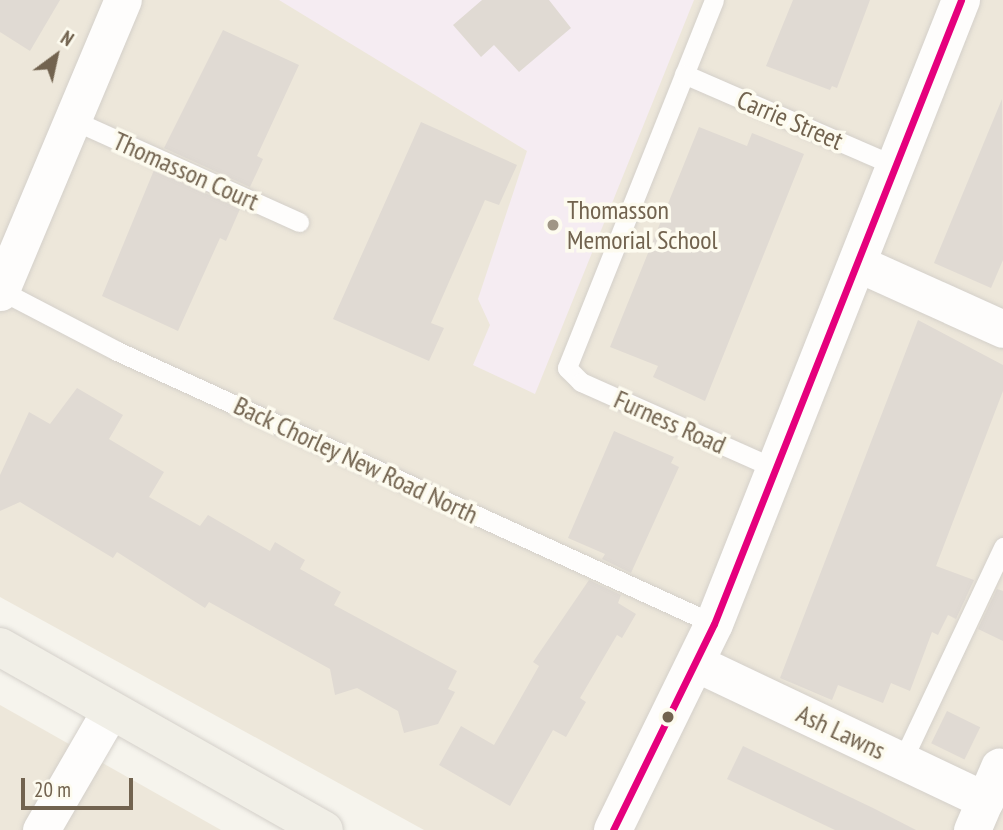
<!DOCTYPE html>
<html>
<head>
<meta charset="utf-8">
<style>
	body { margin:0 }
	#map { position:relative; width:1003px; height:830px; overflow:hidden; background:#f6f4ed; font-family:"PT Sans Narrow",sans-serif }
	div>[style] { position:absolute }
	.residential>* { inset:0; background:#ede7da }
	.education>* { inset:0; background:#f5ecf2 }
	.building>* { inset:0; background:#e0dad3; transform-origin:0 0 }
	.roads { filter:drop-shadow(0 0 2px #d4d0ca) drop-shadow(0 0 2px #d4d0ca) }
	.lane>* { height:19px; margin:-9.5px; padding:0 9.5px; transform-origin:9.5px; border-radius:9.5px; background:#fefdfc }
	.street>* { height:37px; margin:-18.5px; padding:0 18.5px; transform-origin:18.5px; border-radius:18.5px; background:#fefdfc }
	.secondary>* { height:38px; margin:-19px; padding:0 19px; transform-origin:19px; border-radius:19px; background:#fefdfc }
	.primary>* { height:38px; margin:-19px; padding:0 19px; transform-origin:19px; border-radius:19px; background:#f1efe7 }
	.bus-1>* { height:7px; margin:-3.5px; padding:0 3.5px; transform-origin:3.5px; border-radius:3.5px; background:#e5007d }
	.dots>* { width:19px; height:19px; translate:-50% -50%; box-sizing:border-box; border:4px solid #fdfbef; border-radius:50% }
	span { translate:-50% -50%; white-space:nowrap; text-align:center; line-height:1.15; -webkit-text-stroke:7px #fdfbef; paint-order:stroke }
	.street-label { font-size:26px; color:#72634f }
	.poi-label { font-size:26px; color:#72634f }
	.left { translate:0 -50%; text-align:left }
	.north { position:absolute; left:21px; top:21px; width:70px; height:70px; -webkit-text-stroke:5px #fdfbef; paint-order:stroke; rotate:33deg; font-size:19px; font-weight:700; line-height:28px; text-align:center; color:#72634f }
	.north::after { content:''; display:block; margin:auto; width:24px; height:32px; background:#72634f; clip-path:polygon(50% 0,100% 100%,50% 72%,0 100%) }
	.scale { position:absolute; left:21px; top:778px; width:112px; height:32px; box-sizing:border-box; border:4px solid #72634f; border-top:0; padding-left:9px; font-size:21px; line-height:24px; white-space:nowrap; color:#72634f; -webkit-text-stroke:5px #fdfbef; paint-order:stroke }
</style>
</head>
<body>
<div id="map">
	<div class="residential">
		<i style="clip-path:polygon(0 0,1003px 0,1003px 830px,424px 830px,0 597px)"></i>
		<i style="clip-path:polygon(0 705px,221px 830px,0 830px)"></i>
	</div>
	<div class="education">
		<i style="clip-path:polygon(279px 0,694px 0,535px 394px,473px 365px,490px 325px,478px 299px,527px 151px)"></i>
	</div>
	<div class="building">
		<i style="clip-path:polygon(0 0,60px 0,30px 51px,0 32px)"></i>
		<i style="clip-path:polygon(482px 0,549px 0,571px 28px,519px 72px,494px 45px,481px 57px,453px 25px)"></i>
		<i style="clip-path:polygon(793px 0,870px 0,837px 88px,832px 86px,830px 90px,766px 66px)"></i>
		<i style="clip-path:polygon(223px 30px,299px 65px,257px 156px,263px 159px,250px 187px,164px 148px)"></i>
		<i style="clip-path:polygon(1002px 99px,1003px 260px,991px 288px,934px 263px)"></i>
		<i style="clip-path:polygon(421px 122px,517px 165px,499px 205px,485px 200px,431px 323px,444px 328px,429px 361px,333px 319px)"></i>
		<i style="clip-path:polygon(699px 127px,747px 146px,752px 133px,804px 154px,705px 401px,653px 377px,658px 366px,610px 347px)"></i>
		<i style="clip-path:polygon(154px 170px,240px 209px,226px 241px,220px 238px,178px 331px,102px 296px)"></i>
		<i style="clip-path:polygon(918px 320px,1003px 365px,1003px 391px,936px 566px,974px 580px,956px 619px,948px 615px,938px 635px,932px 632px,910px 691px,891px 683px,883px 703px,838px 685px,832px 700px,780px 678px)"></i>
		<i style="clip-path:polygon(77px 388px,123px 415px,109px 439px,164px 472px,149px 497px,200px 526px,208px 515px,270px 551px,275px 542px,305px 560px,300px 569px,341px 592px,334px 605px,457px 671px,448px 689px,455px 692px,438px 724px,404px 733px,398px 711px,357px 688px,335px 695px,330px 669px,209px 602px,205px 608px,117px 552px,113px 558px,20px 502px,0 511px,0 475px,29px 412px,50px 424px)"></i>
		<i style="clip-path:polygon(614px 431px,674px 457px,671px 463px,679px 467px,631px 573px,602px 559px,605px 554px,568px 538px)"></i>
		<i style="clip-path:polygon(589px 580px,621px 595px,618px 603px,636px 614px,622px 638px,617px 635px,580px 698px,586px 702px,566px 737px,553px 730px,510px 806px,439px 765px,461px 726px,494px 745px,539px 666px,533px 662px)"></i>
		<i style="clip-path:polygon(997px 589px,1003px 591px,1003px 641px,978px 629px)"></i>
		<i style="left:947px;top:711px;width:37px;height:36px;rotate:26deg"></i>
		<i style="clip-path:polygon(743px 746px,873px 808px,916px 830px,835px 830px,727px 779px)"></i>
	</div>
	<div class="roads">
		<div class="lane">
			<i style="left:714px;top:0;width:396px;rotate:111.8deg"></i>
			<i style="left:567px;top:368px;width:20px;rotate:45deg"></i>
			<i style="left:581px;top:382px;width:214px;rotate:24deg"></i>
			<i style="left:684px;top:74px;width:231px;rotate:23.5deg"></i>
			<i style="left:73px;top:120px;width:248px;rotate:24.3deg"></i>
			<i style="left:0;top:290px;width:132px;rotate:27.5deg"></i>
			<i style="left:117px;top:351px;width:656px;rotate:24.57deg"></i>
			<i style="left:902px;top:761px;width:237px;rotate:-64.7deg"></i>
		</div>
		<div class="street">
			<i style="left:857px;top:263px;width:160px;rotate:24.3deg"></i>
			<i style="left:0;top:292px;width:317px;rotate:-67.2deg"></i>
			<i style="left:698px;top:664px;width:318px;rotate:25.4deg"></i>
			<i style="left:41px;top:830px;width:138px;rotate:-59.9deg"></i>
			<i style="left:972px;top:830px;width:69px;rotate:-66.8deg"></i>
		</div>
		<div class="secondary">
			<i style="left:613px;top:830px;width:229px;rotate:-63.9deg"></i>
			<i style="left:714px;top:624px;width:671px;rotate:-68.4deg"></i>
		</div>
		<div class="primary">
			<i style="left:0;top:647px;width:372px;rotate:29.5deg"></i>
		</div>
	</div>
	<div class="bus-1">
		<i style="left:613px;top:830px;width:229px;rotate:-63.9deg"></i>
		<i style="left:714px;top:624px;width:671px;rotate:-68.4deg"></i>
	</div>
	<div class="dots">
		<i style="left:553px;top:225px;background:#a09686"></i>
		<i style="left:668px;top:717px;background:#72634f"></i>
	</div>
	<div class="street-label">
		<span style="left:790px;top:120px;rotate:23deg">Carrie Street</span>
		<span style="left:186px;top:171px;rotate:24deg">Thomasson Court</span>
		<span style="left:670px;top:422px;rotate:24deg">Furness Road</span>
		<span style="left:356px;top:460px;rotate:25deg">Back Chorley New Road North</span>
		<span style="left:841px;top:732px;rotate:25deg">Ash Lawns</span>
	</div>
	<div class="poi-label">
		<span class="left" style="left:567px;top:225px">Thomasson<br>Memorial School</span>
	</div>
	<div class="north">N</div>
	<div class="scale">20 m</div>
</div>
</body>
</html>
